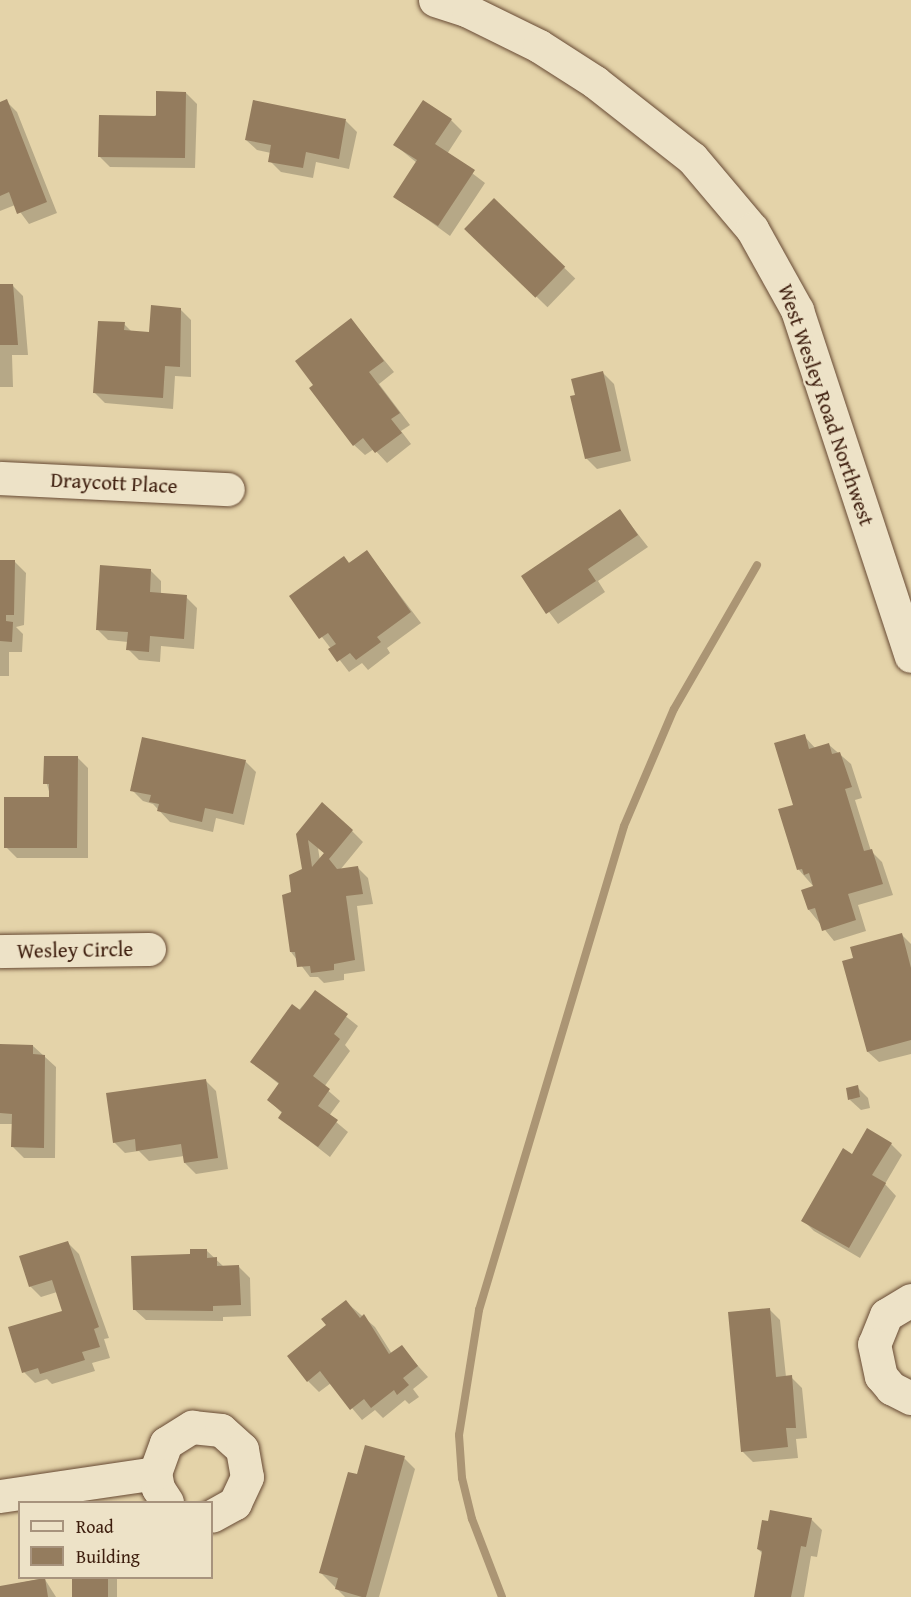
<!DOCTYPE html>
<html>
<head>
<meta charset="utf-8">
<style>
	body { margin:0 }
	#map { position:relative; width:911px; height:1597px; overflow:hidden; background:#e4d3a9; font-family:"Gentium Book Plus",serif }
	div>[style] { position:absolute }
	.shadow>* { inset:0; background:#0003; transform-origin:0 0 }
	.stream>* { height:8px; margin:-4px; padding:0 4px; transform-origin:4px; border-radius:4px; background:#ab9574 }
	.building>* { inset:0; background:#947c5e; transform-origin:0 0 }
	.roads { filter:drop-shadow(0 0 2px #674a34) drop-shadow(0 0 2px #674a34) }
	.minor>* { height:33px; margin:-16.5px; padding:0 16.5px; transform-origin:16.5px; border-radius:16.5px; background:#ede2c7 }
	span { translate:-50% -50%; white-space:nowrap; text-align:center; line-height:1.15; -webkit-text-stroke:4.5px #ede2c7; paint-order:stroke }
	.street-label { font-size:21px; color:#3d1d0d }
	.legend { position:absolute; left:18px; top:1501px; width:195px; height:78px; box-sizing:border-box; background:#ede2c7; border:2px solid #a7937d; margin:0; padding:8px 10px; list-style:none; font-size:18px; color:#3d1d0d }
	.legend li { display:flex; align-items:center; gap:12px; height:30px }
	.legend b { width:30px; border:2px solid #a7937d }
</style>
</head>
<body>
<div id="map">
	<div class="shadow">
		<i style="clip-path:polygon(186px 93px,197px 104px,195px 168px,110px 167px,99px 156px)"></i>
		<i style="clip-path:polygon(6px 101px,17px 112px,57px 213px,29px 224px,15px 205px,0 211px,0 104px)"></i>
		<i style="clip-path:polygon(254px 102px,346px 121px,357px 132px,349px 169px,316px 162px,313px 178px,281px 172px,270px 161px,271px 153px,257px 150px,246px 140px)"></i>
		<i style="clip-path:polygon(451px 120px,462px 131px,447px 154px,485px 183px,450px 236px,395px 196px,417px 163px,395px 145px)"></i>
		<i style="left:494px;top:200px;width:113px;height:40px;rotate:44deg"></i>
		<i style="clip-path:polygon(12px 285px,23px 296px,28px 355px,12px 355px,13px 387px,0 387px,0 286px)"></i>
		<i style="clip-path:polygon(180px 309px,191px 320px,191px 377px,175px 376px,173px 409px,105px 403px,94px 392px,124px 324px,132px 332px,150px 333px)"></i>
		<i style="clip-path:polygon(351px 320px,394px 372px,379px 384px,410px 425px,401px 431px,411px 444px,387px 463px,374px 449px,365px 455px,354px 445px)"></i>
		<i style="clip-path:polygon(603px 373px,614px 384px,631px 461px,597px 469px,586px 458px,577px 396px)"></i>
		<i style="clip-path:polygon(620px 511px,648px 547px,598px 581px,605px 592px,558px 624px,523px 577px)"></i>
		<i style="clip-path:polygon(367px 552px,421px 623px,387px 648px,390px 653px,368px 670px,362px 663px,349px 672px,291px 597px)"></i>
		<i style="clip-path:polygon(0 561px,15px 562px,26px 573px,24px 625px,16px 627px,23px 634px,22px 652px,9px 652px,9px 676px,0 676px)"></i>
		<i style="clip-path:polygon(150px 570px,161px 581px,161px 595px,186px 597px,197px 608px,194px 649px,161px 646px,160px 662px,139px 660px,128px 649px,128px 642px,108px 640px,97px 629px)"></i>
		<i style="clip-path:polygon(804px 736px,816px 749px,828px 744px,851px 764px,862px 798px,855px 800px,871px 851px,882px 862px,893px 895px,858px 905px,866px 931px,834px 941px,809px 910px,814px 887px,799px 870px,795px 806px)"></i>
		<i style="clip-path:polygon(77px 757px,88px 768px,88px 858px,17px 858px,6px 847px,51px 799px,47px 784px)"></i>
		<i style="clip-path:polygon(245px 761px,256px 772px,244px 825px,216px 818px,213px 832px,170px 822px,153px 804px,143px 801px,132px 790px)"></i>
		<i style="clip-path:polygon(evenodd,352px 831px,363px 842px,340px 870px,357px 867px,368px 878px,373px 904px,357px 906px,365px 971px,344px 974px,344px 980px,324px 983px,318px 977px,310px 977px,291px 952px,293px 893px,304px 870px,297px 834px,352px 831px,318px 848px,325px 854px,320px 861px,318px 848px)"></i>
		<i style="clip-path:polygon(901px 934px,911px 944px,911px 1054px,879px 1062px,868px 1052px,855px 959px)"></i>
		<i style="clip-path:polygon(315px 992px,358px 1026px,345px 1045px,350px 1051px,324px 1087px,340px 1101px,329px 1116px,348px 1132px,330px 1157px,280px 1118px,283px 1114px,269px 1100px,280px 1085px,252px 1062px)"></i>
		<i style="clip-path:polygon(0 1046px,33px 1046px,56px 1067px,55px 1158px,24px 1158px,13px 1147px,13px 1124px,0 1124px)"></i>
		<i style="clip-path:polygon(205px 1080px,216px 1091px,228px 1169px,196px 1174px,185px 1163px,184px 1156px,149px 1161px,139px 1151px,125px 1153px,114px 1142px)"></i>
		<i style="clip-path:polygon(857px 1087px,868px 1098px,870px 1108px,861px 1110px,850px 1100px)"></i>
		<i style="clip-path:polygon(891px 1144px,902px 1155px,885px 1184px,896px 1196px,860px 1258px,814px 1231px,803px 1220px,853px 1156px)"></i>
		<i style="clip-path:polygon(68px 1243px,79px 1254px,109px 1338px,104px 1339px,110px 1358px,92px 1363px,95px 1371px,52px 1384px,47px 1379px,35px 1383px,24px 1372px,64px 1312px,57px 1292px,41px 1297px,30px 1286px)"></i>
		<i style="clip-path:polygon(206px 1250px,224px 1267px,239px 1267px,250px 1278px,251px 1316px,223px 1317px,223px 1321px,146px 1320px,134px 1309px,191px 1256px)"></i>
		<i style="clip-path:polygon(346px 1302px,375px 1327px,392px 1354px,401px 1347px,428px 1377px,413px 1389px,419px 1397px,409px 1404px,405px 1400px,383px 1418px,375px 1410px,362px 1420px,331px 1383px,319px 1392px,308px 1381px,328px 1326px)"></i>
		<i style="clip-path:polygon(769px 1309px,780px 1320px,786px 1377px,791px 1377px,802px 1388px,807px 1438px,796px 1439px,798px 1458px,753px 1462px,742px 1451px)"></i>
		<i style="clip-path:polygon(404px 1458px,415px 1469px,379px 1597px,345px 1597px,321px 1573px,358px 1476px)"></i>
		<i style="clip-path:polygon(811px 1519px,822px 1530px,817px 1557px,811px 1556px,804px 1597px,755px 1597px,763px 1554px,758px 1549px)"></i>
		<i style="clip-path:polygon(44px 1578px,56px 1597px,0 1597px,0 1587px)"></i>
		<i style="left:73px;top:1578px;width:44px;height:19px"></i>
	</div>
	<div class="stream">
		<i style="left:502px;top:1597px;width:84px;rotate:-111deg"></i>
		<i style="left:472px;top:1519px;width:42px;rotate:-103.7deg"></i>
		<i style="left:462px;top:1478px;width:43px;rotate:-94deg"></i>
		<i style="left:459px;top:1435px;width:127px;rotate:-80.9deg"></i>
		<i style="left:479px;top:1310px;width:505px;rotate:-73.32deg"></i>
		<i style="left:624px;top:826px;width:127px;rotate:-66.9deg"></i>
		<i style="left:674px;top:709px;width:166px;rotate:-60deg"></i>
	</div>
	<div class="building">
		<i style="clip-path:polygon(156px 91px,186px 92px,185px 158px,98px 157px,99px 115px,156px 116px)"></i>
		<i style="clip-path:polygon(7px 99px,47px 202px,17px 214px,9px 192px,0 196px,0 102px)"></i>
		<i style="clip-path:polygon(253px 100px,346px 119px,339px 159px,306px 152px,303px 168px,268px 162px,271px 145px,245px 140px)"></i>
		<i style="clip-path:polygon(423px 100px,452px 119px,435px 144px,475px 170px,438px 226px,393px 197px,417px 160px,393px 145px)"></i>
		<i style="left:494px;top:198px;width:99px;height:43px;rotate:44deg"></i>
		<i style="clip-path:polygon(0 284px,13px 284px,18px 345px,0 345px)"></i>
		<i style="clip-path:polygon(151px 305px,181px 308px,180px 367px,165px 366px,163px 398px,93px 393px,98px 321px,125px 322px,124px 330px,149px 332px)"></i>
		<i style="clip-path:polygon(351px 318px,384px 361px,369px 372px,400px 413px,391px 419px,402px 433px,375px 453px,363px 438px,353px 446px,309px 388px,313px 385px,295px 361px)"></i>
		<i style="clip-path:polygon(603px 371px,621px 451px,585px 459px,570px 396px,575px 395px,571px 379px)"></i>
		<i style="clip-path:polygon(620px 509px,638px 535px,588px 569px,596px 581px,546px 614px,521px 576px)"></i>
		<i style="clip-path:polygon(367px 550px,411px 612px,377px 637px,381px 642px,356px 660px,350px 653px,337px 662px,328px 649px,336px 644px,328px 633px,319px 639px,289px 596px,344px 556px,349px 563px)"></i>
		<i style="clip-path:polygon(0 560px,15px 560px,14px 615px,6px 615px,6px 621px,13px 622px,12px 642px,0 641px)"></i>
		<i style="clip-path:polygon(100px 565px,151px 569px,150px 592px,187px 595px,184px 639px,150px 636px,149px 652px,126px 650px,128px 632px,96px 630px)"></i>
		<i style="clip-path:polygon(805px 734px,809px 749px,829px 743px,832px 754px,840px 752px,852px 787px,845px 789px,864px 851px,872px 849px,883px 884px,848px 894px,856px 920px,822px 931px,815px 908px,808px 910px,801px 890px,813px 886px,809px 873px,804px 875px,802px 869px,797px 870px,778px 809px,793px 805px,774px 743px)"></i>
		<i style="clip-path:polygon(142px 737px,246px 760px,233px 814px,205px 808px,202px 822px,157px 811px,159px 804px,149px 802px,151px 795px,130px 791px)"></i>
		<i style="clip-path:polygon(44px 756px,78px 756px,77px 848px,4px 848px,4px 797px,49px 797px,49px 784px,43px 784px)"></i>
		<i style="clip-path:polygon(evenodd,322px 802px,353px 830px,329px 859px,337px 869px,358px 866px,363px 894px,346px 896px,355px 960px,334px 964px,334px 970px,311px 973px,310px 966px,297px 967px,295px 952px,290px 952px,282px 895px,291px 892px,289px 875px,302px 869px,296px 834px,322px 802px,308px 840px,324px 853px,312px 867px,308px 840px)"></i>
		<i style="clip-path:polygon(902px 933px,911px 968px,911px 1040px,867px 1052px,842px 961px,853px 958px,850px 947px)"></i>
		<i style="clip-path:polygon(315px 990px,348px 1014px,334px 1034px,340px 1039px,313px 1076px,330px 1089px,318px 1106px,338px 1120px,318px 1147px,278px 1118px,282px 1112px,267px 1100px,279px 1083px,250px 1062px,292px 1004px,300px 1010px)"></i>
		<i style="clip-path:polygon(0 1044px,33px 1045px,33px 1054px,45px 1055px,44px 1148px,11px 1147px,12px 1114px,0 1113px)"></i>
		<i style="clip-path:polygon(206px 1079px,218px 1158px,184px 1163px,181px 1144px,136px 1151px,135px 1139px,113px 1143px,106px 1093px)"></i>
		<i style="clip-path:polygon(858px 1085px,860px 1097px,848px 1100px,846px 1088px)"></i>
		<i style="clip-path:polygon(867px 1128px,892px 1143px,872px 1175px,886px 1183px,849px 1248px,801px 1221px,843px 1148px,852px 1154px)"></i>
		<i style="clip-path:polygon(68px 1241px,99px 1327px,94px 1329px,100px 1347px,82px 1352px,85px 1360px,40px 1374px,38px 1368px,22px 1373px,8px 1327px,62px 1311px,52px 1280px,29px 1287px,19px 1256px)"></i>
		<i style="clip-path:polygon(190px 1249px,207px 1249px,207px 1258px,217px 1257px,217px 1266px,239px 1265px,241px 1305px,213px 1306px,213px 1311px,133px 1310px,131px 1256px,190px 1254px)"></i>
		<i style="clip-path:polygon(346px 1300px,360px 1318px,364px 1314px,389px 1354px,402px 1345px,418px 1366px,403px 1378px,409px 1385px,397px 1395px,394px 1390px,371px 1408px,364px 1399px,350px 1410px,320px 1371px,307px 1382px,287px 1356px,326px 1325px,321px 1319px)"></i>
		<i style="clip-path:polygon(770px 1308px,776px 1377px,792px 1375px,796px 1428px,786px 1428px,788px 1447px,741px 1452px,728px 1312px)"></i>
		<i style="clip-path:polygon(365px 1445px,405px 1456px,366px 1597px,362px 1597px,335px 1589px,338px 1578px,319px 1573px,348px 1472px,357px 1474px)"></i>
		<i style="clip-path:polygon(770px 1510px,812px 1518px,806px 1547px,801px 1546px,791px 1597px,754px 1597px,762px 1551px,757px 1549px,762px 1520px,768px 1521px)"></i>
		<i style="clip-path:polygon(45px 1578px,48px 1597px,0 1597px,0 1586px)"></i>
		<i style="left:72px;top:1578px;width:36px;height:19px"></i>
	</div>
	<div class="roads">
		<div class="minor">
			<i style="left:435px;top:0;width:35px;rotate:18deg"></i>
			<i style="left:468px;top:11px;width:79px;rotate:26.2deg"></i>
			<i style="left:539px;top:46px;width:67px;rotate:32.7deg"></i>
			<i style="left:595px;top:82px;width:123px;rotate:38.1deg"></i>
			<i style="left:692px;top:158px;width:93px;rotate:49.8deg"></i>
			<i style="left:752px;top:229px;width:93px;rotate:60.9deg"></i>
			<i style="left:797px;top:310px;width:364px;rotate:71.8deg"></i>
			<i style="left:0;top:478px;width:228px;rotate:2.8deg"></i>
			<i style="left:0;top:951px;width:149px;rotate:-0.8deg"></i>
			<i style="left:911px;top:1300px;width:29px;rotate:149deg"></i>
			<i style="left:886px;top:1315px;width:31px;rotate:112deg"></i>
			<i style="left:874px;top:1344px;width:33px;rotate:78deg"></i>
			<i style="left:881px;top:1376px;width:16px;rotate:50deg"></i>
			<i style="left:891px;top:1388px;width:22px;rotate:27deg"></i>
			<i style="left:0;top:1496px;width:157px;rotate:-8.4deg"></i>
			<i style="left:167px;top:1502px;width:17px;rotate:-123deg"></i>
			<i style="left:158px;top:1488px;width:15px;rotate:-101deg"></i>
			<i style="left:155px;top:1473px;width:32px;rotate:-70deg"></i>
			<i style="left:166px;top:1443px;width:31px;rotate:-32deg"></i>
			<i style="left:192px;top:1427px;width:29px;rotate:6deg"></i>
			<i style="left:221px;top:1430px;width:28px;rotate:42deg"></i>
			<i style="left:242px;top:1449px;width:28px;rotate:80deg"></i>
			<i style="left:247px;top:1477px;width:29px;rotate:115deg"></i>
			<i style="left:235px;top:1503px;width:26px;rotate:151deg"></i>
		</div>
	</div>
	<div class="street-label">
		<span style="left:826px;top:405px;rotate:71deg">West Wesley Road Northwest</span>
		<span style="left:114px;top:483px;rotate:3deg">Draycott Place</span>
		<span style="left:75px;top:950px;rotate:-1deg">Wesley Circle</span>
	</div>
	<ul class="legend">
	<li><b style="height:8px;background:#ede2c7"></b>Road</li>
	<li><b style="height:16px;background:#947c5e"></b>Building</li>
	</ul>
</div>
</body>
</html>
